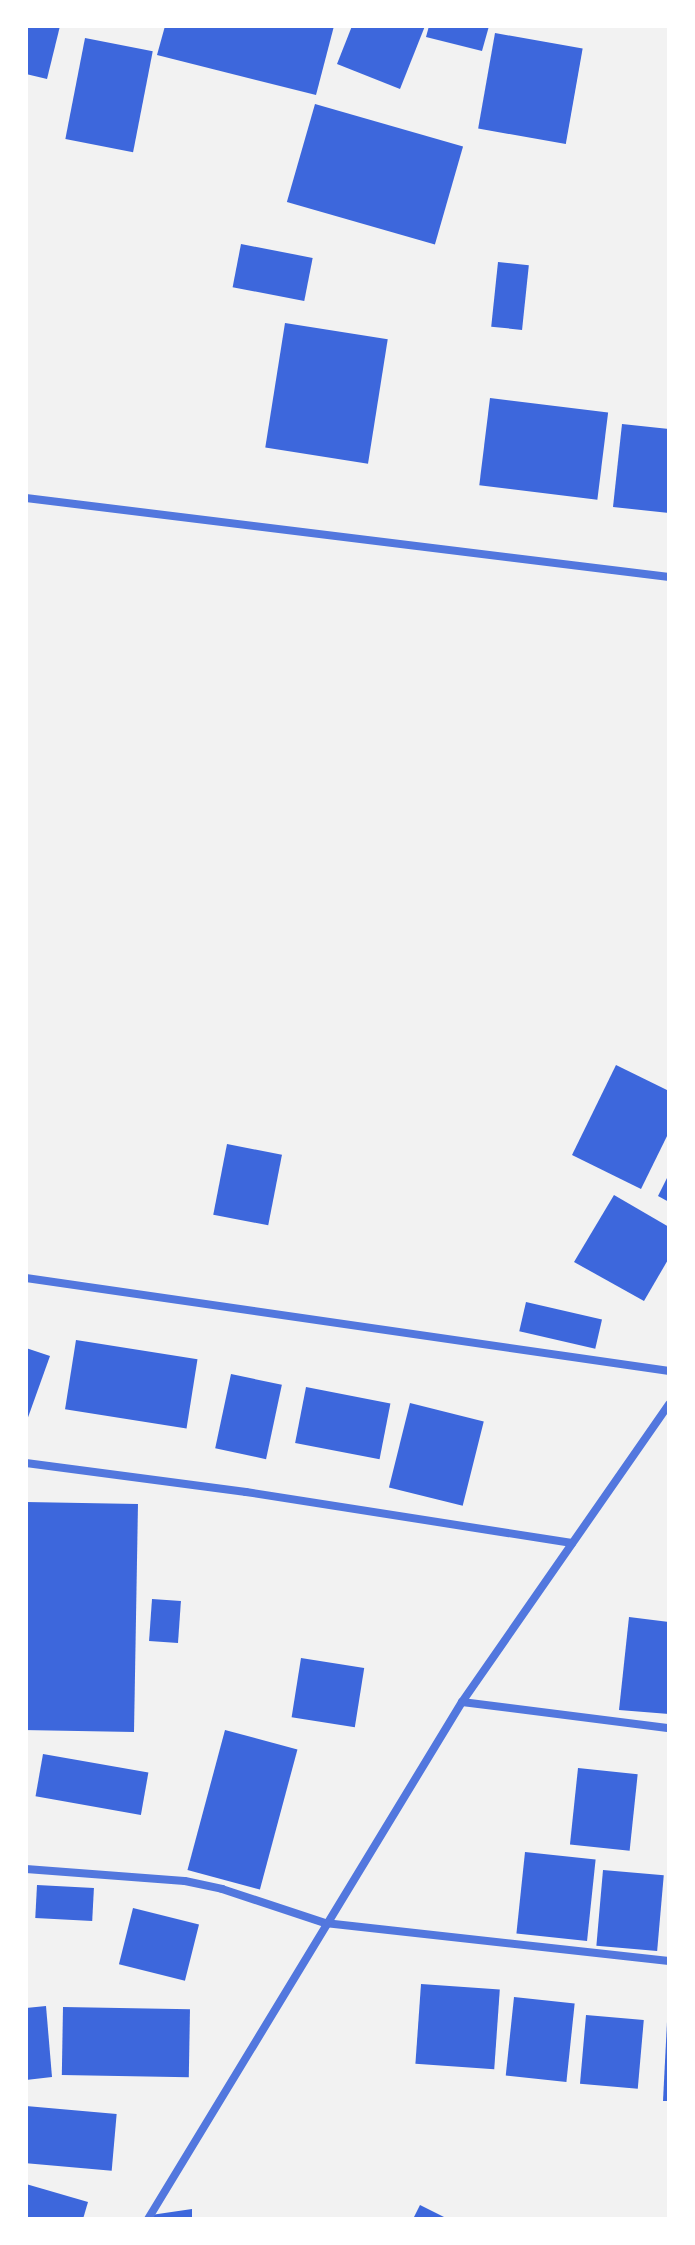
<!DOCTYPE html>
<html>
<head>
<meta charset="utf-8">
<style>
	body { margin:0 }
	#map { position:relative; width:695px; height:2245px; overflow:hidden; background:#f2f2f2; font-family:"Noto Sans",sans-serif }
	div>[style] { position:absolute }
	.building>* { inset:0; background:#3d67dc; transform-origin:0 0 }
	.minor>* { height:8px; margin:-4px; padding:0 4px; transform-origin:4px; border-radius:4px; background:#5277de }
	span { translate:-50% -50%; white-space:nowrap; text-align:center; line-height:1.15; -webkit-text-stroke:8px #fff; paint-order:stroke }
	.frame { position:absolute; inset:0; border:28px solid #fff; pointer-events:none }
</style>
</head>
<body>
<div id="map">
	<div class="building">
		<i style="clip-path:polygon(26px 26px,60px 26px,47px 79px,26px 74px)"></i>
		<i style="clip-path:polygon(165px 26px,334px 26px,316px 95px,157px 55px)"></i>
		<i style="clip-path:polygon(352px 26px,425px 26px,400px 89px,337px 64px)"></i>
		<i style="clip-path:polygon(429px 26px,489px 26px,482px 51px,426px 37px)"></i>
		<i style="left:495px;top:33px;width:89px;height:97px;rotate:10deg"></i>
		<i style="left:85px;top:38px;width:69px;height:103px;rotate:11deg"></i>
		<i style="left:315px;top:104px;width:154px;height:102px;rotate:16deg"></i>
		<i style="left:241px;top:244px;width:73px;height:44px;rotate:11deg"></i>
		<i style="left:498px;top:262px;width:31px;height:65px;rotate:6deg"></i>
		<i style="left:285px;top:323px;width:104px;height:126px;rotate:9deg"></i>
		<i style="left:490px;top:398px;width:119px;height:88px;rotate:7deg"></i>
		<i style="clip-path:polygon(622px 424px,669px 429px,669px 513px,613px 507px)"></i>
		<i style="clip-path:polygon(616px 1065px,669px 1091px,669px 1132px,641px 1189px,572px 1155px)"></i>
		<i style="left:227px;top:1144px;width:56px;height:72px;rotate:11deg"></i>
		<i style="clip-path:polygon(669px 1174px,669px 1202px,658px 1196px)"></i>
		<i style="clip-path:polygon(614px 1195px,669px 1227px,669px 1258px,644px 1301px,574px 1262px)"></i>
		<i style="left:526px;top:1302px;width:78px;height:30px;rotate:13deg"></i>
		<i style="left:76px;top:1340px;width:123px;height:70px;rotate:9deg"></i>
		<i style="clip-path:polygon(26px 1348px,50px 1356px,26px 1423px)"></i>
		<i style="left:231px;top:1374px;width:52px;height:76px;rotate:12deg"></i>
		<i style="left:306px;top:1387px;width:86px;height:57px;rotate:11deg"></i>
		<i style="left:410px;top:1403px;width:76px;height:87px;rotate:14deg"></i>
		<i style="left:26px;top:1502px;width:112px;height:228px;rotate:1deg"></i>
		<i style="left:152px;top:1599px;width:29px;height:42px;rotate:4deg"></i>
		<i style="clip-path:polygon(629px 1617px,669px 1622px,669px 1714px,619px 1710px)"></i>
		<i style="left:301px;top:1658px;width:64px;height:60px;rotate:9deg"></i>
		<i style="left:225px;top:1730px;width:75px;height:145px;rotate:15deg"></i>
		<i style="left:43px;top:1754px;width:107px;height:43px;rotate:10deg"></i>
		<i style="left:578px;top:1768px;width:60px;height:77px;rotate:6deg"></i>
		<i style="left:525px;top:1852px;width:71px;height:82px;rotate:6deg"></i>
		<i style="left:603px;top:1870px;width:61px;height:76px;rotate:5deg"></i>
		<i style="left:37px;top:1885px;width:57px;height:33px;rotate:3deg"></i>
		<i style="left:133px;top:1908px;width:68px;height:58px;rotate:14deg"></i>
		<i style="left:421px;top:1984px;width:79px;height:80px;rotate:4deg"></i>
		<i style="left:514px;top:1997px;width:61px;height:79px;rotate:6deg"></i>
		<i style="clip-path:polygon(46px 2006px,52px 2077px,26px 2080px,26px 2008px)"></i>
		<i style="left:63px;top:2007px;width:127px;height:68px;rotate:1deg"></i>
		<i style="left:586px;top:2015px;width:58px;height:69px;rotate:5deg"></i>
		<i style="clip-path:polygon(667px 2022px,669px 2022px,669px 2101px,663px 2101px)"></i>
		<i style="left:26px;top:2106px;width:91px;height:57px;rotate:5deg"></i>
		<i style="clip-path:polygon(26px 2184px,88px 2202px,83px 2219px,26px 2219px)"></i>
		<i style="clip-path:polygon(420px 2205px,448px 2219px,413px 2219px)"></i>
		<i style="clip-path:polygon(192px 2209px,192px 2219px,152px 2219px,151px 2215px)"></i>
	</div>
	<div class="minor">
		<i style="left:26px;top:498px;width:648px;rotate:7deg"></i>
		<i style="left:26px;top:1278px;width:650px;rotate:8.23deg"></i>
		<i style="left:26px;top:1463px;width:222px;rotate:7.5deg"></i>
		<i style="left:246px;top:1492px;width:330px;rotate:8.9deg"></i>
		<i style="left:462px;top:1702px;width:209px;rotate:7.2deg"></i>
		<i style="left:26px;top:1869px;width:159px;rotate:4.3deg"></i>
		<i style="left:185px;top:1881px;width:38px;rotate:12deg"></i>
		<i style="left:222px;top:1889px;width:108px;rotate:18.3deg"></i>
		<i style="left:325px;top:1923px;width:346px;rotate:6.3deg"></i>
		<i style="left:148px;top:2219px;width:605px;rotate:-58.73deg"></i>
		<i style="left:462px;top:1702px;width:363px;rotate:-55.2deg"></i>
	</div>
	<div class="frame"></div>
</div>
</body>
</html>
